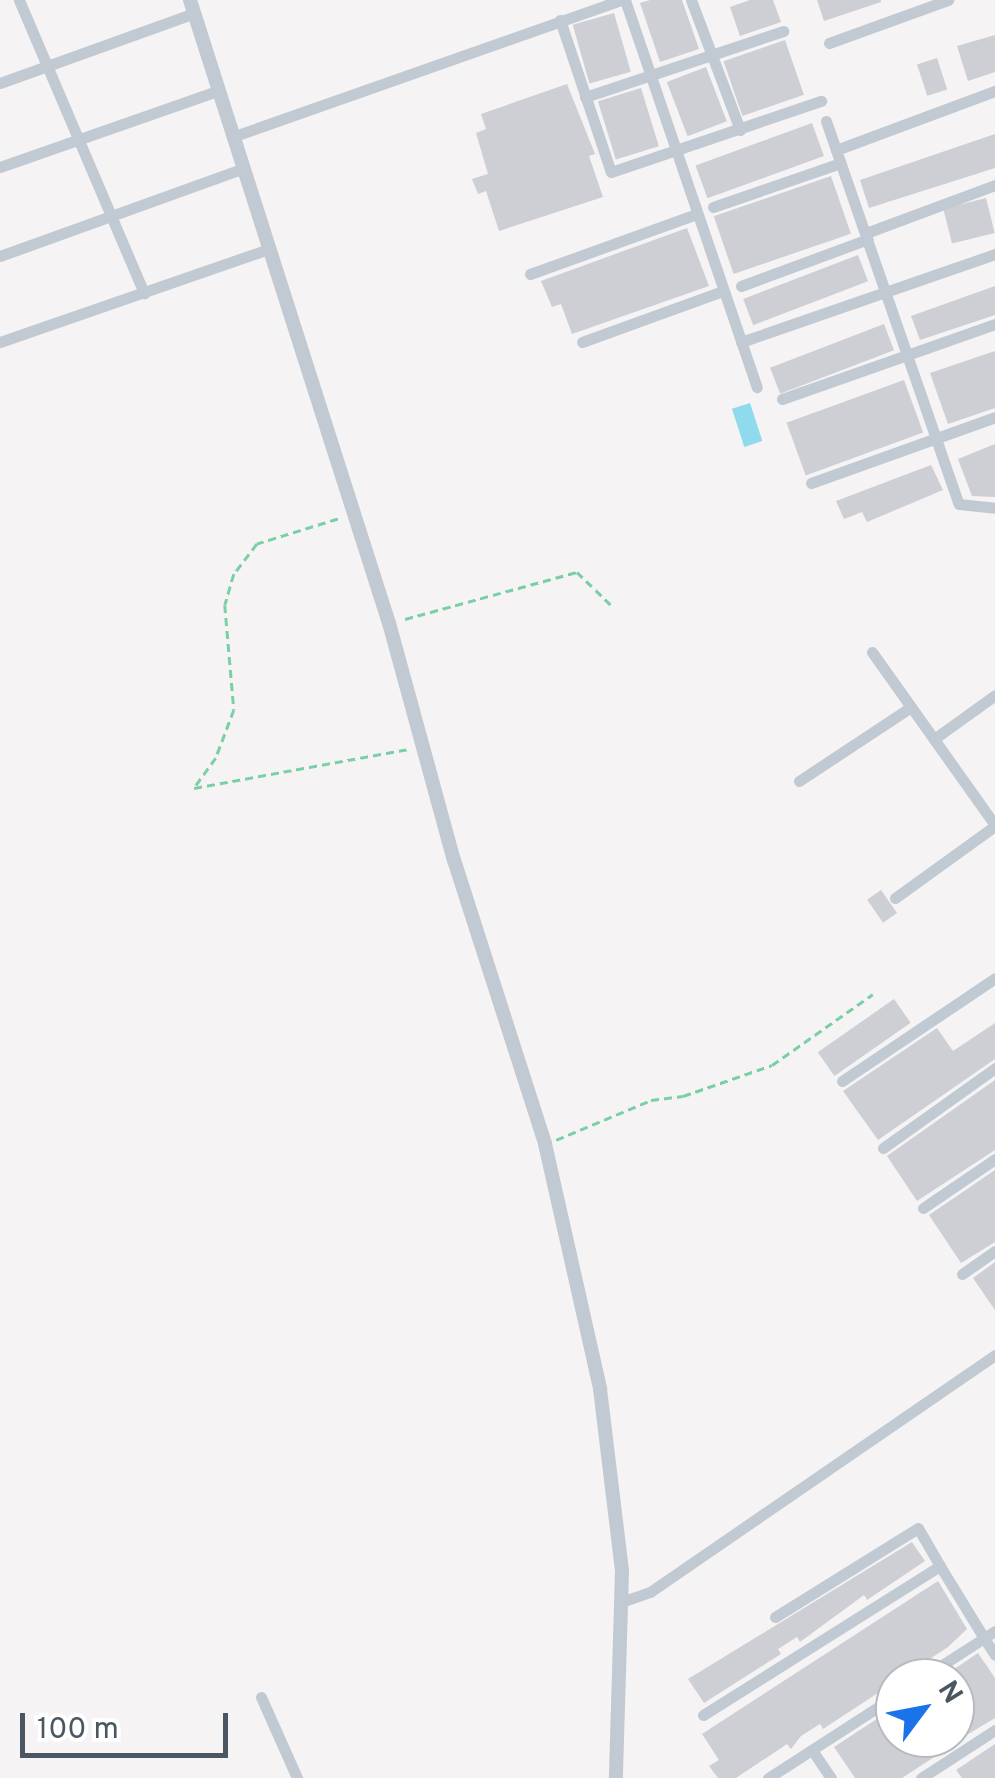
<!DOCTYPE html>
<html>
<head>
<meta charset="utf-8">
<style>
	body { margin:0 }
	#map { position:relative; width:995px; height:1778px; overflow:hidden; background:#f5f3f3; font-family:Overpass,sans-serif }
	div>[style] { position:absolute }
	.water>* { inset:0; background:#90daee; transform-origin:0 0 }
	.building>* { inset:0; background:#cdcfd5; transform-origin:0 0 }
	.path>* { height:2.5px; margin-top:-1.25px; transform-origin:0; background:repeating-linear-gradient(90deg,#7ad0a6 0 8px,transparent 0 13px) }
	.minor>* { height:11px; margin:-5.5px; padding:0 5.5px; transform-origin:5.5px; border-radius:5.5px; background:#c1cad2 }
	.tertiary>* { height:14px; margin:-7px; padding:0 7px; transform-origin:7px; border-radius:7px; background:#c1cad2 }
	span { translate:-50% -50%; white-space:nowrap; text-align:center; line-height:1.15; -webkit-text-stroke:10px #fff; paint-order:stroke }
	.north { position:absolute; left:875px; top:1658px; width:100px; height:100px; box-sizing:border-box; background:#fff; border:2px solid #b7bbc0; border-radius:50%; rotate:58deg; font-size:28px; font-weight:700; line-height:40px; text-align:center; color:#4a5661 }
	.north::after { content:''; display:block; margin:auto; width:35px; height:45px; background:#1a73e8; clip-path:polygon(50% 0,100% 100%,50% 72%,0 100%) }
	.scale { position:absolute; left:20px; top:1713px; width:208px; height:45px; box-sizing:border-box; border:5px solid #4a5661; border-top:0; padding-left:12px; font-size:30px; line-height:35px; white-space:nowrap; color:#4a5661; -webkit-text-stroke:8px #fff; paint-order:stroke }
</style>
</head>
<body>
<div id="map">
	<div class="water">
		<i style="left:750px;top:403px;width:40px;height:19px;rotate:72deg"></i>
	</div>
	<div class="building">
		<i style="clip-path:polygon(650px 0,682px 0,699px 49px,660px 62px,640px 3px)"></i>
		<i style="clip-path:polygon(750px 0,773px 0,781px 22px,740px 36px,730px 7px)"></i>
		<i style="clip-path:polygon(817px 0,881px 0,881px 2px,824px 21px)"></i>
		<i style="left:614px;top:13px;width:61px;height:43px;rotate:74deg"></i>
		<i style="clip-path:polygon(995px 35px,995px 72px,968px 81px,957px 46px)"></i>
		<i style="left:785px;top:40px;width:58px;height:65px;rotate:71deg"></i>
		<i style="left:937px;top:58px;width:33px;height:21px;rotate:72deg"></i>
		<i style="left:706px;top:67px;width:58px;height:42px;rotate:69deg"></i>
		<i style="clip-path:polygon(567px 84px,595px 154px,589px 156px,603px 197px,499px 231px,486px 191px,478px 194px,472px 179px,488px 174px,476px 133px,486px 129px,481px 114px)"></i>
		<i style="left:641px;top:88px;width:61px;height:45px;rotate:73deg"></i>
		<i style="left:812px;top:123px;width:35px;height:124px;rotate:70deg"></i>
		<i style="clip-path:polygon(995px 134px,995px 168px,869px 208px,860px 180px)"></i>
		<i style="left:831px;top:176px;width:61px;height:124px;rotate:71deg"></i>
		<i style="left:986px;top:198px;width:36px;height:44px;rotate:76deg"></i>
		<i style="clip-path:polygon(687px 228px,709px 286px,572px 334px,561px 304px,552px 307px,541px 281px)"></i>
		<i style="left:858px;top:255px;width:28px;height:123px;rotate:69deg"></i>
		<i style="clip-path:polygon(995px 286px,995px 315px,920px 340px,911px 316px)"></i>
		<i style="left:884px;top:324px;width:28px;height:122px;rotate:69deg"></i>
		<i style="clip-path:polygon(995px 351px,995px 408px,948px 424px,930px 373px)"></i>
		<i style="left:904px;top:380px;width:56px;height:125px;rotate:70deg"></i>
		<i style="clip-path:polygon(995px 444px,995px 497px,972px 496px,958px 459px)"></i>
		<i style="clip-path:polygon(931px 465px,943px 490px,867px 522px,862px 512px,844px 519px,836px 501px)"></i>
		<i style="left:881px;top:890px;width:28px;height:17px;rotate:55deg"></i>
		<i style="left:894px;top:999px;width:29px;height:93px;rotate:55deg"></i>
		<i style="clip-path:polygon(995px 1023px,995px 1059px,878px 1140px,843px 1091px,937px 1028px,953px 1051px)"></i>
		<i style="clip-path:polygon(995px 1080px,995px 1150px,917px 1201px,887px 1156px)"></i>
		<i style="clip-path:polygon(995px 1170px,995px 1242px,961px 1263px,929px 1215px)"></i>
		<i style="clip-path:polygon(995px 1262px,995px 1310px,973px 1278px)"></i>
		<i style="clip-path:polygon(912px 1542px,925px 1561px,867px 1600px,864px 1595px,800px 1642px,797px 1637px,778px 1649px,781px 1654px,704px 1703px,688px 1679px)"></i>
		<i style="clip-path:polygon(938px 1581px,967px 1629px,948px 1647px,823px 1729px,820px 1724px,801px 1736px,791px 1749px,787px 1744px,736px 1778px,718px 1778px,709px 1766px,719px 1760px,702px 1734px)"></i>
		<i style="clip-path:polygon(978px 1653px,995px 1678px,995px 1718px,965px 1736px,961px 1730px,955px 1735px,955px 1678px,941px 1678px)"></i>
		<i style="clip-path:polygon(895px 1707px,895px 1738px,938px 1738px,945px 1750px,902px 1778px,855px 1778px,834px 1747px)"></i>
		<i style="clip-path:polygon(995px 1744px,995px 1778px,962px 1778px,956px 1770px)"></i>
	</div>
	<div class="path">
		<i style="left:338px;top:519px;width:85px;rotate:162.8deg"></i>
		<i style="left:257px;top:544px;width:38px;rotate:127deg"></i>
		<i style="left:234px;top:574px;width:32px;rotate:106deg"></i>
		<i style="left:225px;top:605px;width:105px;rotate:85.1deg"></i>
		<i style="left:234px;top:710px;width:51px;rotate:110.6deg"></i>
		<i style="left:216px;top:758px;width:37px;rotate:126deg"></i>
		<i style="left:194px;top:788px;width:218px;rotate:-10.3deg"></i>
		<i style="left:405px;top:619px;width:178px;rotate:-15.3deg"></i>
		<i style="left:577px;top:572px;width:47px;rotate:44.1deg"></i>
		<i style="left:556px;top:1140px;width:103px;rotate:-22.8deg"></i>
		<i style="left:651px;top:1100px;width:32px;rotate:-7deg"></i>
		<i style="left:683px;top:1096px;width:94px;rotate:-19.2deg"></i>
		<i style="left:772px;top:1065px;width:123px;rotate:-35.1deg"></i>
	</div>
	<div class="minor">
		<i style="left:19px;top:0;width:319px;rotate:66.9deg"></i>
		<i style="left:625px;top:0;width:409px;rotate:71.2deg"></i>
		<i style="left:691px;top:0;width:139px;rotate:69.3deg"></i>
		<i style="left:560px;top:20px;width:160px;rotate:71.5deg"></i>
		<i style="left:611px;top:172px;width:222px;rotate:-18.7deg"></i>
		<i style="left:829px;top:43px;width:127px;rotate:-19.9deg"></i>
		<i style="left:0;top:83px;width:206px;rotate:-19.8deg"></i>
		<i style="left:585px;top:97px;width:209px;rotate:-18.4deg"></i>
		<i style="left:826px;top:121px;width:405px;rotate:70.9deg"></i>
		<i style="left:959px;top:504px;width:36px;rotate:6deg"></i>
		<i style="left:232px;top:137px;width:413px;rotate:-19.4deg"></i>
		<i style="left:836px;top:150px;width:170px;rotate:-20.4deg"></i>
		<i style="left:0;top:167px;width:230px;rotate:-19.3deg"></i>
		<i style="left:713px;top:207px;width:135px;rotate:-19deg"></i>
		<i style="left:866px;top:233px;width:138px;rotate:-20.4deg"></i>
		<i style="left:0;top:256px;width:257px;rotate:-19.8deg"></i>
		<i style="left:530px;top:274px;width:177px;rotate:-19.8deg"></i>
		<i style="left:741px;top:286px;width:135px;rotate:-20.3deg"></i>
		<i style="left:0;top:342px;width:281px;rotate:-19.1deg"></i>
		<i style="left:582px;top:342px;width:150px;rotate:-19.9deg"></i>
		<i style="left:741px;top:342px;width:269px;rotate:-19.1deg"></i>
		<i style="left:782px;top:399px;width:226px;rotate:-19.4deg"></i>
		<i style="left:811px;top:483px;width:195px;rotate:-19.7deg"></i>
		<i style="left:872px;top:652px;width:212px;rotate:54.6deg"></i>
		<i style="left:934px;top:739px;width:75px;rotate:-35.8deg"></i>
		<i style="left:799px;top:781px;width:134px;rotate:-33.5deg"></i>
		<i style="left:895px;top:898px;width:123px;rotate:-35.8deg"></i>
		<i style="left:842px;top:1081px;width:184px;rotate:-33.9deg"></i>
		<i style="left:883px;top:1148px;width:138px;rotate:-35.5deg"></i>
		<i style="left:923px;top:1208px;width:87px;rotate:-34.2deg"></i>
		<i style="left:962px;top:1274px;width:40px;rotate:-34.9deg"></i>
		<i style="left:621px;top:1602px;width:31px;rotate:-19deg"></i>
		<i style="left:650px;top:1592px;width:419px;rotate:-34.5deg"></i>
		<i style="left:775px;top:1617px;width:168px;rotate:-31.9deg"></i>
		<i style="left:918px;top:1528px;width:44px;rotate:59.9deg"></i>
		<i style="left:995px;top:1631px;width:13px;rotate:148deg"></i>
		<i style="left:984px;top:1638px;width:20px;rotate:57deg"></i>
		<i style="left:261px;top:1697px;width:89px;rotate:66deg"></i>
		<i style="left:703px;top:1715px;width:280px;rotate:-32.2deg"></i>
		<i style="left:940px;top:1566px;width:84px;rotate:58.6deg"></i>
		<i style="left:984px;top:1638px;width:74px;rotate:147.2deg"></i>
		<i style="left:812px;top:1750px;width:34px;rotate:56deg"></i>
		<i style="left:768px;top:1778px;width:151px;rotate:-32.8deg"></i>
		<i style="left:921px;top:1778px;width:88px;rotate:-33deg"></i>
	</div>
	<div class="tertiary">
		<i style="left:190px;top:0;width:654px;rotate:72.29deg"></i>
		<i style="left:389px;top:623px;width:246px;rotate:74.7deg"></i>
		<i style="left:454px;top:860px;width:298px;rotate:72.2deg"></i>
		<i style="left:545px;top:1144px;width:251px;rotate:77.3deg"></i>
		<i style="left:600px;top:1389px;width:183px;rotate:83.1deg"></i>
		<i style="left:622px;top:1571px;width:207px;rotate:91.7deg"></i>
	</div>
	<div class="north">N</div>
	<div class="scale">100 m</div>
</div>
</body>
</html>
